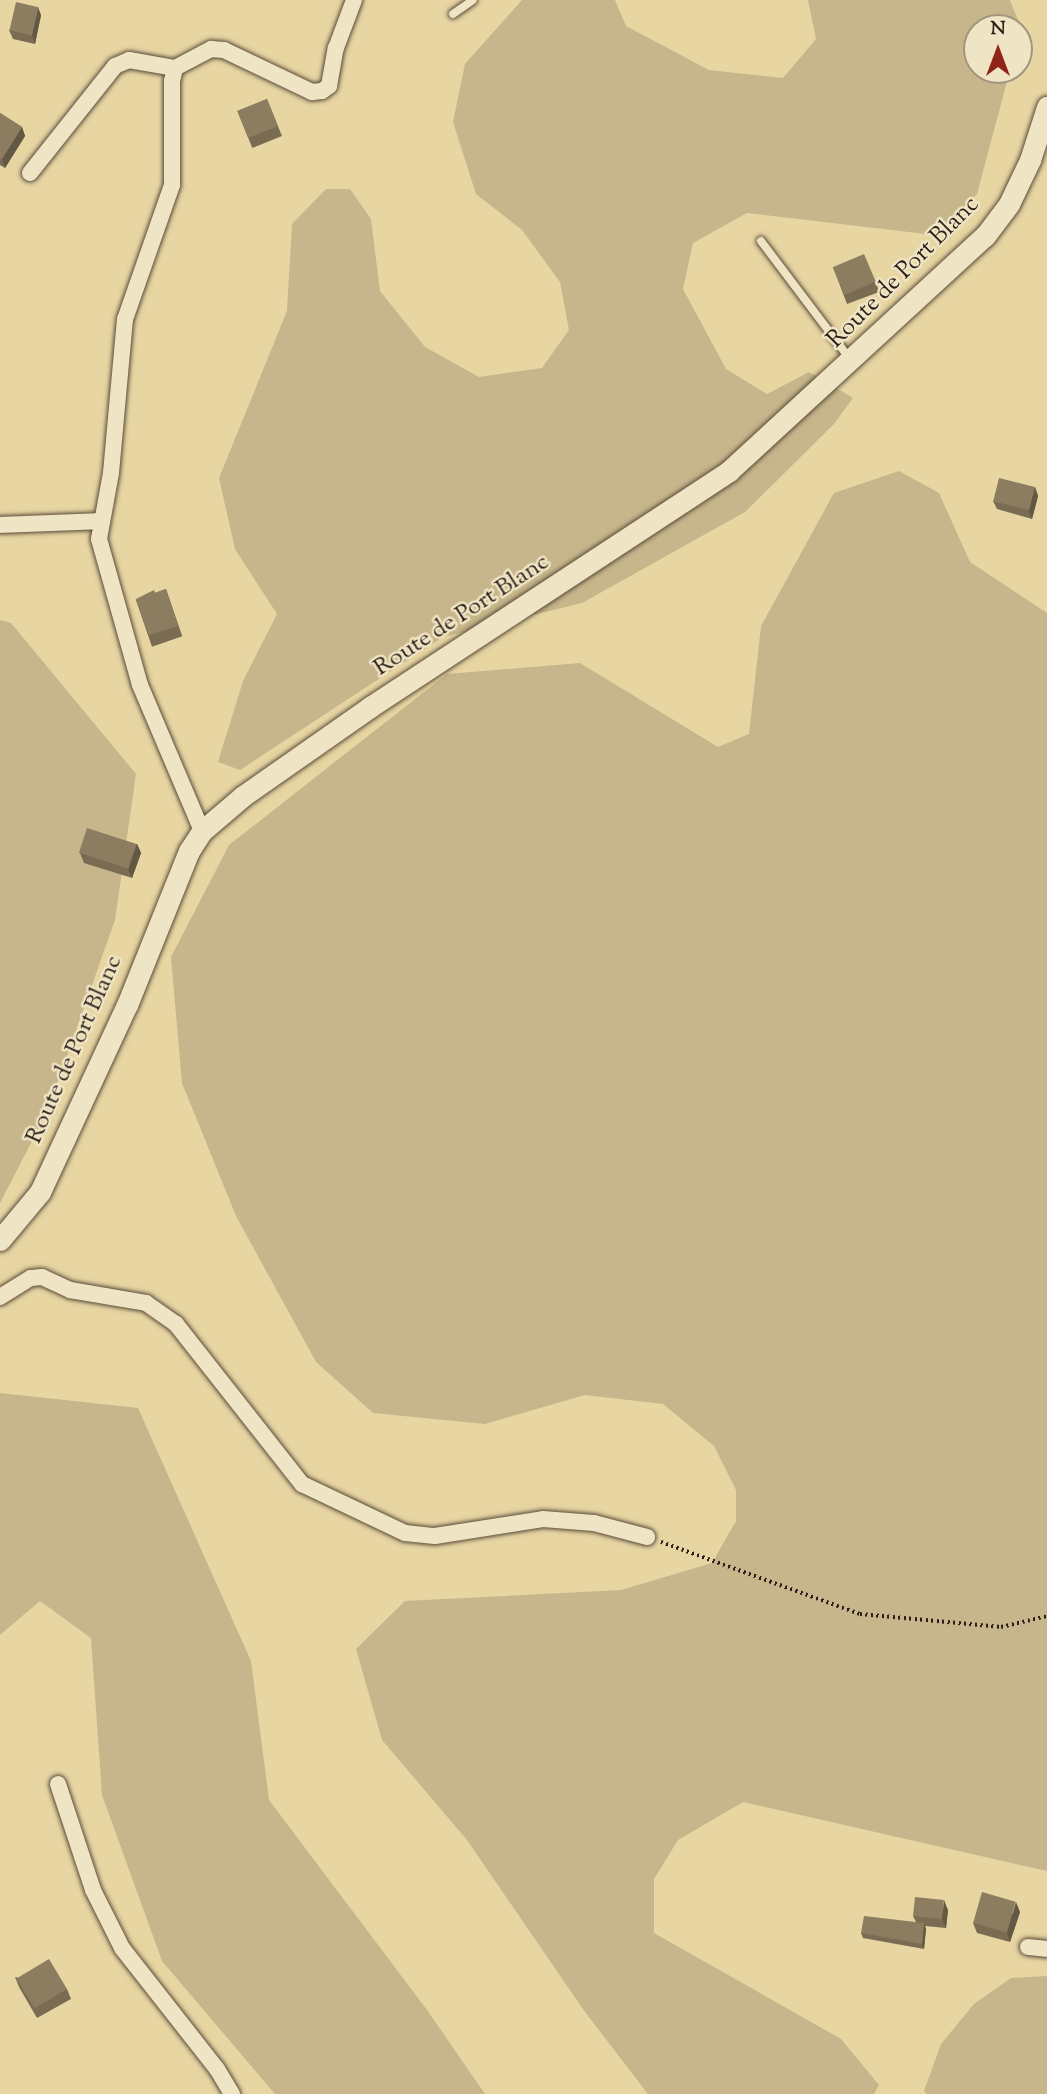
<!DOCTYPE html>
<html>
<head>
<meta charset="utf-8">
<style>
	body { margin:0 }
	#map { position:relative; width:1047px; height:2094px; overflow:hidden; background:#e7d5a2; font-family:"Sorts Mill Goudy",serif }
	div>[style] { position:absolute }
	.green>* { inset:0; background:#c7b68b }
	.path>* { height:3.5px; margin-top:-1.75px; transform-origin:0; background:repeating-linear-gradient(90deg,#2b1e18 0 2px,transparent 0 5.5px) }
	.roads { filter:drop-shadow(0 0 2px #5a4c3a) drop-shadow(0 0 2px #5a4c3a) }
	.lane>* { height:8px; margin:-4px; padding:0 4px; transform-origin:4px; border-radius:4px; background:#efe4c3 }
	.street>* { height:16px; margin:-8px; padding:0 8px; transform-origin:8px; border-radius:8px; background:#efe4c3 }
	.secondary>* { height:21px; margin:-10.5px; padding:0 10.5px; transform-origin:10.5px; border-radius:10.5px; background:#efe4c3 }
	.wall>* { inset:0; background:#796c53; transform-origin:0 0 }
	.shaded-wall>* { inset:0; background:#635843 }
	.building>* { inset:0; background:#8d7d60; transform-origin:0 0 }
	span { translate:-50% -50%; white-space:nowrap; text-align:center; line-height:1.15; -webkit-text-stroke:5px #efe4c3; paint-order:stroke }
	.street-label { font-size:24px; color:#2b1e18 }
	.north { position:absolute; left:963px; top:14px; width:70px; height:70px; box-sizing:border-box; background:#efe4c3; border:2px solid #a1957f; border-radius:50%; rotate:0deg; font-size:19px; font-weight:700; line-height:28px; text-align:center; color:#2b1e18 }
	.north::after { content:''; display:block; margin:auto; width:24px; height:32px; background:#8f2418; clip-path:polygon(50% 0,100% 100%,50% 72%,0 100%) }
</style>
</head>
<body>
<div id="map">
	<div class="green">
		<i style="clip-path:polygon(522px 0,615px 0,626px 26px,709px 70px,783px 78px,816px 39px,808px 0,1010px 0,1021px 28px,1019px 37px,1019px 28px,977px 28px,977px 70px,1010px 70px,977px 194px,934px 235px,747px 213px,693px 243px,683px 289px,726px 369px,767px 394px,809px 372px,853px 398px,834px 424px,745px 512px,582px 603px,443px 637px,240px 770px,218px 762px,243px 681px,277px 614px,235px 549px,219px 478px,287px 311px,292px 224px,326px 189px,350px 189px,371px 219px,380px 291px,425px 347px,479px 377px,542px 368px,569px 330px,560px 282px,522px 230px,476px 194px,453px 122px,465px 64px)"></i>
		<i style="clip-path:polygon(899px 471px,939px 493px,970px 562px,1047px 613px,1047px 1871px,743px 1802px,678px 1840px,654px 1879px,654px 1933px,841px 2039px,879px 2085px,874px 2094px,648px 2094px,585px 2012px,467px 1840px,382px 1740px,356px 1649px,405px 1601px,621px 1590px,712px 1563px,736px 1521px,736px 1490px,714px 1446px,663px 1404px,585px 1395px,485px 1424px,373px 1413px,316px 1362px,236px 1216px,182px 1083px,171px 957px,229px 845px,447px 674px,580px 663px,718px 747px,749px 734px,761px 626px,834px 493px)"></i>
		<i style="clip-path:polygon(0 620px,11px 623px,136px 774px,115px 920px,47px 1112px,0 1203px)"></i>
		<i style="clip-path:polygon(0 1393px,138px 1408px,251px 1661px,269px 1800px,427px 2010px,485px 2094px,275px 2094px,162px 1961px,102px 1795px,91px 1638px,40px 1601px,0 1635px)"></i>
		<i style="clip-path:polygon(1047px 1976px,1047px 2094px,927px 2094px,924px 2091px,941px 2044px,974px 2004px,1011px 1978px)"></i>
	</div>
	<div class="path">
		<i style="left:661px;top:1542px;width:212px;rotate:19.9deg"></i>
		<i style="left:860px;top:1614px;width:142px;rotate:5.3deg"></i>
		<i style="left:1001px;top:1627px;width:47px;rotate:-13.4deg"></i>
	</div>
	<div class="roads">
		<div class="lane">
			<i style="left:453px;top:14px;width:24px;rotate:-35deg"></i>
			<i style="left:761px;top:241px;width:148px;rotate:53deg"></i>
		</div>
		<div class="street">
			<i style="left:175px;top:68px;width:13px;rotate:103deg"></i>
			<i style="left:172px;top:81px;width:104px;rotate:90deg"></i>
			<i style="left:172px;top:185px;width:142px;rotate:109.3deg"></i>
			<i style="left:125px;top:319px;width:155px;rotate:95.2deg"></i>
			<i style="left:111px;top:473px;width:67px;rotate:100.3deg"></i>
			<i style="left:99px;top:539px;width:152px;rotate:74.3deg"></i>
			<i style="left:140px;top:685px;width:159px;rotate:67deg"></i>
			<i style="left:30px;top:173px;width:137px;rotate:-51.5deg"></i>
			<i style="left:115px;top:66px;width:15px;rotate:-23deg"></i>
			<i style="left:129px;top:60px;width:47px;rotate:9.9deg"></i>
			<i style="left:175px;top:68px;width:41px;rotate:-27.8deg"></i>
			<i style="left:211px;top:49px;width:13px;rotate:4deg"></i>
			<i style="left:224px;top:50px;width:98px;rotate:25.5deg"></i>
			<i style="left:312px;top:92px;width:10px;rotate:-6deg"></i>
			<i style="left:322px;top:91px;width:9px;rotate:-36deg"></i>
			<i style="left:329px;top:86px;width:39px;rotate:-80deg"></i>
			<i style="left:336px;top:48px;width:51px;rotate:-69.4deg"></i>
			<i style="left:0;top:525px;width:102px;rotate:-2.2deg"></i>
			<i style="left:0;top:1297px;width:36px;rotate:-32deg"></i>
			<i style="left:31px;top:1278px;width:11px;rotate:-5deg"></i>
			<i style="left:42px;top:1277px;width:31px;rotate:25deg"></i>
			<i style="left:70px;top:1290px;width:77px;rotate:9.7deg"></i>
			<i style="left:146px;top:1303px;width:37px;rotate:35deg"></i>
			<i style="left:176px;top:1324px;width:204px;rotate:51.8deg"></i>
			<i style="left:302px;top:1484px;width:114px;rotate:25.4deg"></i>
			<i style="left:405px;top:1533px;width:30px;rotate:6deg"></i>
			<i style="left:435px;top:1536px;width:109px;rotate:-8.9deg"></i>
			<i style="left:543px;top:1519px;width:51px;rotate:4.5deg"></i>
			<i style="left:594px;top:1523px;width:55px;rotate:14.8deg"></i>
			<i style="left:58px;top:1784px;width:112px;rotate:71.7deg"></i>
			<i style="left:93px;top:1890px;width:65px;rotate:63.4deg"></i>
			<i style="left:122px;top:1948px;width:154px;rotate:51.9deg"></i>
			<i style="left:217px;top:2069px;width:29px;rotate:59deg"></i>
			<i style="left:1028px;top:1947px;width:19px;rotate:6deg"></i>
		</div>
		<div class="secondary">
			<i style="left:0;top:1240px;width:62px;rotate:-50.2deg"></i>
			<i style="left:40px;top:1192px;width:206px;rotate:-65.1deg"></i>
			<i style="left:127px;top:1005px;width:166px;rotate:-68.1deg"></i>
			<i style="left:189px;top:851px;width:24px;rotate:-57deg"></i>
			<i style="left:202px;top:831px;width:54px;rotate:-40.5deg"></i>
			<i style="left:243px;top:796px;width:155px;rotate:-35deg"></i>
			<i style="left:370px;top:707px;width:430px;rotate:-33.3deg"></i>
			<i style="left:729px;top:471px;width:348px;rotate:-42.6deg"></i>
			<i style="left:985px;top:236px;width:40px;rotate:-53deg"></i>
			<i style="left:1009px;top:204px;width:49px;rotate:-64.5deg"></i>
			<i style="left:1030px;top:160px;width:56px;rotate:-72.2deg"></i>
		</div>
	</div>
	<div class="wall">
		<i style="clip-path:polygon(41px 15px,35px 44px,13px 39px,9px 30px)"></i>
		<i style="left:267px;top:99px;width:40px;height:32px;rotate:68deg"></i>
		<i style="clip-path:polygon(0 113px,22px 127px,25px 136px,5px 168px,0 165px)"></i>
		<i style="clip-path:polygon(833px 267px,876px 282px,879px 292px,847px 304px)"></i>
		<i style="clip-path:polygon(1035px 487px,1038px 496px,1032px 519px,997px 509px,993px 501px)"></i>
		<i style="left:166px;top:589px;width:50px;height:32px;rotate:71deg"></i>
		<i style="clip-path:polygon(137px 844px,141px 853px,132px 878px,84px 863px,80px 853px)"></i>
		<i style="clip-path:polygon(948px 1910px,946px 1928px,925px 1926px,926px 1929px,924px 1949px,863px 1938px,861px 1933px,916px 1922px,913px 1916px)"></i>
		<i style="clip-path:polygon(1020px 1912px,1010px 1942px,977px 1933px,973px 1923px)"></i>
		<i style="clip-path:polygon(15px 1977px,67px 1989px,71px 1999px,37px 2018px,19px 1987px)"></i>
	</div>
	<div class="shaded-wall">
		<i style="clip-path:polygon(38px 7px,41px 15px,35px 44px,32px 35px)"></i>
		<i style="clip-path:polygon(22px 127px,25px 136px,5px 168px,2px 159px)"></i>
		<i style="clip-path:polygon(1035px 487px,1038px 496px,1032px 519px,1028px 510px)"></i>
		<i style="clip-path:polygon(137px 844px,141px 853px,132px 878px,128px 869px)"></i>
		<i style="clip-path:polygon(944px 1900px,948px 1910px,946px 1928px,942px 1919px)"></i>
		<i style="clip-path:polygon(1016px 1902px,1020px 1912px,1010px 1942px,1007px 1933px)"></i>
		<i style="clip-path:polygon(924px 1923px,926px 1929px,924px 1949px,922px 1944px)"></i>
	</div>
	<div class="building">
		<i style="left:16px;top:2px;width:23px;height:29px;rotate:13deg"></i>
		<i style="left:267px;top:99px;width:29px;height:32px;rotate:68deg"></i>
		<i style="clip-path:polygon(0 113px,22px 127px,2px 159px,0 158px)"></i>
		<i style="left:864px;top:254px;width:30px;height:34px;rotate:67deg"></i>
		<i style="left:999px;top:478px;width:37px;height:24px;rotate:14deg"></i>
		<i style="clip-path:polygon(166px 589px,178px 626px,149px 635px,136px 599px,154px 590px,155px 593px)"></i>
		<i style="left:87px;top:828px;width:52px;height:26px;rotate:18deg"></i>
		<i style="left:982px;top:1892px;width:35px;height:32px;rotate:16deg"></i>
		<i style="left:915px;top:1897px;width:29px;height:19px;rotate:6deg"></i>
		<i style="clip-path:polygon(864px 1916px,924px 1923px,922px 1944px,861px 1933px)"></i>
		<i style="left:49px;top:1959px;width:35px;height:38px;rotate:59deg"></i>
	</div>
	<div class="street-label">
		<span style="left:904px;top:273px;rotate:-45deg">Route de Port Blanc</span>
		<span style="left:462px;top:616px;rotate:-33deg">Route de Port Blanc</span>
		<span style="left:75px;top:1050px;rotate:-66deg">Route de Port Blanc</span>
	</div>
	<div class="north">N</div>
</div>
</body>
</html>
